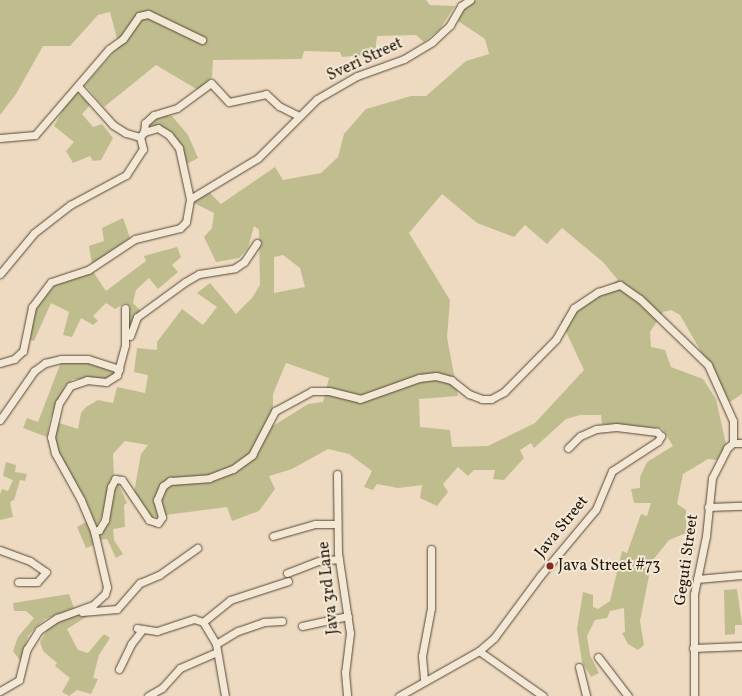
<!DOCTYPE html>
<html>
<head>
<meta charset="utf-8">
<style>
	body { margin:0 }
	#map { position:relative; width:742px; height:696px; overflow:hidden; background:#eddac0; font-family:Vollkorn,serif }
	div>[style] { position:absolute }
	.green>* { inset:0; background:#bfbd8d }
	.roads { filter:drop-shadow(0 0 1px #564735) drop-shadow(0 0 1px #564735) }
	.street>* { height:7px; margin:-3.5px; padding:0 3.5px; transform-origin:3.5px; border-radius:3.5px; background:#f3e7d6 }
	.dots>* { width:11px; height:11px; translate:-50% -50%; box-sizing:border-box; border:2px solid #f3e7d6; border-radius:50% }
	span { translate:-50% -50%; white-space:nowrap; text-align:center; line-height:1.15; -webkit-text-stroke:4px #f3e7d6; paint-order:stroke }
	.street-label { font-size:16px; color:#231607 }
	.poi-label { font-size:16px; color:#231607 }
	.left { translate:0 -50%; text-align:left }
</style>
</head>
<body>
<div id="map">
	<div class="green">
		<i style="clip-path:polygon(0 0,426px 0,430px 5px,455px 6px,440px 29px,424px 42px,416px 35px,377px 36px,375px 54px,342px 57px,340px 52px,304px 51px,302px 59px,213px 60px,212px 77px,198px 90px,156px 65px,104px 107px,85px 85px,119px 46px,110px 12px,98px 15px,70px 46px,43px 46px,16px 94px,0 115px)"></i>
		<i style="clip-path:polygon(evenodd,477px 0,742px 0,742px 394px,730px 402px,680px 315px,671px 310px,663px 312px,650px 332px,651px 347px,665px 350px,671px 367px,703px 379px,716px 399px,726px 444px,717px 460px,708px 459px,683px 474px,677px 504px,686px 510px,686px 533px,669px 540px,652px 561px,640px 621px,644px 645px,638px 650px,628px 644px,622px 633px,625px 632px,624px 608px,610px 611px,607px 618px,595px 620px,587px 636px,590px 655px,599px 673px,591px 677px,582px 662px,577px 629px,583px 592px,593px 595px,593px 607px,598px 609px,610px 601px,622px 551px,627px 553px,641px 514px,647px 516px,651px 503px,634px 503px,631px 489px,640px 488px,640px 477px,647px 462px,673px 446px,662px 428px,602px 424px,601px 415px,580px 415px,566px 419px,534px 448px,531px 443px,520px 450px,524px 458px,504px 480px,493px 479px,495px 470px,474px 470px,468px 476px,458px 467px,443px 484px,448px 492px,437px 506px,420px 498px,422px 485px,398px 488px,377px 484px,373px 490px,364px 487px,372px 471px,349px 454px,328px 449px,292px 469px,269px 476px,275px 489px,259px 511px,232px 521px,227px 507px,150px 517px,134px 493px,141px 454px,148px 445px,125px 441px,113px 454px,114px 475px,110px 480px,107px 507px,96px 527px,89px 507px,55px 447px,56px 422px,78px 429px,81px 413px,86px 407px,98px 400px,113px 403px,117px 387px,145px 393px,148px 375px,134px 372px,137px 348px,157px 350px,157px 342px,182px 309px,203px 325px,217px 307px,197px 293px,210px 283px,236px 314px,252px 298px,260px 285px,259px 230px,254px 226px,248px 248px,239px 258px,216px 262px,204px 237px,212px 228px,214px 213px,194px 203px,197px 199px,207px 190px,221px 204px,275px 167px,283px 180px,321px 173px,338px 157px,344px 134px,366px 109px,411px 96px,426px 96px,466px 61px,489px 54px,485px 39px,458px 21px,465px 6px,477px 0,442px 194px,477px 223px,514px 237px,525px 225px,547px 244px,562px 228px,603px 262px,618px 280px,561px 321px,584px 370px,535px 423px,488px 446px,452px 447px,450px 430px,420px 427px,419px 399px,458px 396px,447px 337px,450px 300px,409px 233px,442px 194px,477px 0,283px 255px,300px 268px,305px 287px,274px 293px,274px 257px,283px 255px,477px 0,286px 363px,329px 378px,323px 402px,308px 404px,273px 426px,273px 394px,286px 363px)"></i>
		<i style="clip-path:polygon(76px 92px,91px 104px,82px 114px,93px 127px,102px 124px,113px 138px,101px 160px,93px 161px,90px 156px,73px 163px,66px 151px,74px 142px,54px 126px,71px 95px)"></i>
		<i style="clip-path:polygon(162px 115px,172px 116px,188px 135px,198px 158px,187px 164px,178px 140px,169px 130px,153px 125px,146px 127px)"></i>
		<i style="clip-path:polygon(123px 218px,130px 238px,92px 264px,89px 246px,104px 241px,102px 228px)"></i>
		<i style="clip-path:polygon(177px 247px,181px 257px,172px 265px,178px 272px,158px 289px,149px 278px,136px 290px,133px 303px,141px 311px,127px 334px,130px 306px,125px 303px,115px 309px,106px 303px,93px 316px,98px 321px,93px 325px,81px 318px,72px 337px,63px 335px,69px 312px,51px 303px,34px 341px,30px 340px,33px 309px,60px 280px,92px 270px,106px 291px,146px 261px,144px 256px)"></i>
		<i style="clip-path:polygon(86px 361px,111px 368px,114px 375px,108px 380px,73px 379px,65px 386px,50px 419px,47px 437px,23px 428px,27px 418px,38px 422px,61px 362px)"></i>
		<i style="clip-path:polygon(6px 462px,16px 465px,15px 472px,27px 474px,25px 481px,20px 480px,14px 500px,10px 502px,13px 517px,0 520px,0 494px,2px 489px,8px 491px,13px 480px,3px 476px)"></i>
		<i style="clip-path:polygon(118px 483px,127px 503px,124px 505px,125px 527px,113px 529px,114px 540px,123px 554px,116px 558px,107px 539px,98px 540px,110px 513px,114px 485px)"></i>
		<i style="clip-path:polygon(88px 521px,94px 545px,86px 548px,77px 527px)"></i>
		<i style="clip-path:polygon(737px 589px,742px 625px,735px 625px,735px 634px,725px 635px,724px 590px)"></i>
		<i style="clip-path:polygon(69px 594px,74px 608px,45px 619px,36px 627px,28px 636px,21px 662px,13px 651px,18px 637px,34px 618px,26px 611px,14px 611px,13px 603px)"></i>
		<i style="clip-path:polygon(91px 614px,67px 629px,78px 650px,88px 653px,104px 634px,110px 638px,99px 655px,93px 678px,98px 679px,91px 694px,77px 690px,69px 696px,62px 692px,70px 678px,55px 666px,57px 663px,43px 651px,40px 642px,51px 623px,76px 615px)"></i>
	</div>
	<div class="roads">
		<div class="street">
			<i style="left:78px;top:86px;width:52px;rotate:48.1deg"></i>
			<i style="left:113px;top:125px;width:15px;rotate:32deg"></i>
			<i style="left:126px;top:133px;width:15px;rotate:16deg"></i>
			<i style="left:144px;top:132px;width:9px;rotate:-84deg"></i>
			<i style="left:145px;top:123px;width:12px;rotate:-42deg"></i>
			<i style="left:154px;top:115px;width:24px;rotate:-17deg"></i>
			<i style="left:177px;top:108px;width:42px;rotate:-36.3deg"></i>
			<i style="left:211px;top:83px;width:26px;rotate:47deg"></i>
			<i style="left:229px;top:102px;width:38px;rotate:-12deg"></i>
			<i style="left:266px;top:94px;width:18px;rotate:43deg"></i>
			<i style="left:279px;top:106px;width:22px;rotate:27deg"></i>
			<i style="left:0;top:138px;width:35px;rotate:-5deg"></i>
			<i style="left:35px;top:135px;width:113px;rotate:-49.3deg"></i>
			<i style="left:109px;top:49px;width:17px;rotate:-36deg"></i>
			<i style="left:123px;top:39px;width:28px;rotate:-55deg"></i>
			<i style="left:139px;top:16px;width:9px;rotate:-13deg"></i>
			<i style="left:148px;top:14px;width:60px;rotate:25.7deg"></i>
			<i style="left:190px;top:199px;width:79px;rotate:-31.1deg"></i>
			<i style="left:258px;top:158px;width:83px;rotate:-45deg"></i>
			<i style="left:317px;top:99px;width:46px;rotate:-29.9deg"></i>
			<i style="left:357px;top:76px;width:50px;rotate:-19.9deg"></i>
			<i style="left:404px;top:59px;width:33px;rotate:-31deg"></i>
			<i style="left:432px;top:42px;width:25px;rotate:-43deg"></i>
			<i style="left:450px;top:25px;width:22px;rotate:-60deg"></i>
			<i style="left:461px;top:6px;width:11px;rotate:-34deg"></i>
			<i style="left:0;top:274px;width:53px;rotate:-50.3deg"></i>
			<i style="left:34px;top:233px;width:46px;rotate:-37.9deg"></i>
			<i style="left:70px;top:205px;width:64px;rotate:-28.2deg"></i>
			<i style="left:126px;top:175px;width:31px;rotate:-57deg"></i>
			<i style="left:143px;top:149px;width:12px;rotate:-104deg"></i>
			<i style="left:130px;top:336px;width:20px;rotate:-70deg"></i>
			<i style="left:137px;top:317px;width:59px;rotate:-36.1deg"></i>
			<i style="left:185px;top:282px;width:16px;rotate:-30deg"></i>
			<i style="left:199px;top:274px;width:36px;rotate:-9deg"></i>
			<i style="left:235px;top:268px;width:11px;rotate:-34deg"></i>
			<i style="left:244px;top:262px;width:23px;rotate:-56deg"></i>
			<i style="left:0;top:363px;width:15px;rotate:-16deg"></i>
			<i style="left:14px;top:359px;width:12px;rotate:-42deg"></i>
			<i style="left:23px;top:351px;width:45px;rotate:-78.4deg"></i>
			<i style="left:32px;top:307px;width:31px;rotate:-53deg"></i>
			<i style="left:51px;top:282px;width:39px;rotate:-18deg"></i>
			<i style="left:88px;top:270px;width:56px;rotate:-33.4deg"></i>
			<i style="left:135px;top:239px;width:46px;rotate:-13.7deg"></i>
			<i style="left:180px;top:228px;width:8px;rotate:-45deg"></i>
			<i style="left:186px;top:222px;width:23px;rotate:-80deg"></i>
			<i style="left:190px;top:199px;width:52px;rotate:-102.2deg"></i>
			<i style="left:179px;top:148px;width:16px;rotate:-128deg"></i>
			<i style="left:169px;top:135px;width:13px;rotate:-148deg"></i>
			<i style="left:158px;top:128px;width:15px;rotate:164deg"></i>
			<i style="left:144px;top:132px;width:6px;rotate:129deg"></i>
			<i style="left:0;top:420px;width:60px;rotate:-55.2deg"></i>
			<i style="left:34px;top:371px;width:14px;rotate:-36deg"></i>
			<i style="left:45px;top:363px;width:16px;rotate:-14deg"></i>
			<i style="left:61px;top:359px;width:27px"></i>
			<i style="left:88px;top:359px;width:33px;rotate:18deg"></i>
			<i style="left:337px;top:474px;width:79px;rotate:89.3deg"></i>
			<i style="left:338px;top:553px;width:81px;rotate:81.5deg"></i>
			<i style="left:350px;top:633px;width:39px;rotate:97deg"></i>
			<i style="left:345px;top:672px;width:24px;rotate:85deg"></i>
			<i style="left:708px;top:507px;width:34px;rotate:-2deg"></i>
			<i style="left:94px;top:531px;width:5px;rotate:-11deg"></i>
			<i style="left:99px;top:530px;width:12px;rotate:-59deg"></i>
			<i style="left:105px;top:520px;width:34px;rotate:-80deg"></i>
			<i style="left:111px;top:487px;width:9px;rotate:-63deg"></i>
			<i style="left:115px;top:479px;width:7px;rotate:8deg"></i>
			<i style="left:122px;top:480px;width:48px;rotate:56deg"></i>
			<i style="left:149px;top:520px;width:9px;rotate:18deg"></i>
			<i style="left:158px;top:523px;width:7px;rotate:-56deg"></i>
			<i style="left:162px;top:517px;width:18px;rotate:-106deg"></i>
			<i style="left:157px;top:500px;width:15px;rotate:-67deg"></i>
			<i style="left:163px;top:486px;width:9px;rotate:-36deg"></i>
			<i style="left:170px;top:481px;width:39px;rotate:-4deg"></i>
			<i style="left:209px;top:478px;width:26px;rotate:-21deg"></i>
			<i style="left:233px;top:469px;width:24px;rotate:-36deg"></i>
			<i style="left:252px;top:455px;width:50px;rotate:-62.4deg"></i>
			<i style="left:275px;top:411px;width:42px;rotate:-28.4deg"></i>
			<i style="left:312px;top:391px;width:17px"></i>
			<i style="left:329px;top:391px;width:32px;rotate:14deg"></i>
			<i style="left:360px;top:399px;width:63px;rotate:-19.6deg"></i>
			<i style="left:419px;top:378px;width:17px;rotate:-7deg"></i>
			<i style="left:436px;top:376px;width:16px;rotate:15deg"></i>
			<i style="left:451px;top:380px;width:23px;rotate:38deg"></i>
			<i style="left:469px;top:394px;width:14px;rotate:21deg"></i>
			<i style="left:482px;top:399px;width:9px"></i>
			<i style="left:491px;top:399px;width:15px;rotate:-28deg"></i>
			<i style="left:504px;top:392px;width:74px;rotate:-45.5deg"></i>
			<i style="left:556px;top:339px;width:36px;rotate:-60deg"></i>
			<i style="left:574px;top:308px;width:29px;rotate:-34deg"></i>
			<i style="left:598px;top:292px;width:23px;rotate:-18deg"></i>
			<i style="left:620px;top:285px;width:24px;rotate:35deg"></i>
			<i style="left:640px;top:299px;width:95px;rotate:44.1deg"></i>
			<i style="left:708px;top:365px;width:61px;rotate:65.9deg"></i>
			<i style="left:733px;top:421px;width:22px;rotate:90deg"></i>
			<i style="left:273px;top:536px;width:44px;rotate:-15.9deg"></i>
			<i style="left:315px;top:524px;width:22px"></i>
			<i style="left:0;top:550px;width:32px;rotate:20deg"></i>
			<i style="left:30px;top:561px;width:19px;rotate:35deg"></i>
			<i style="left:46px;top:572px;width:13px;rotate:132deg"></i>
			<i style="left:37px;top:582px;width:19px;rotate:180deg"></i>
			<i style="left:287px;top:573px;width:34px;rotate:-21deg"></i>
			<i style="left:319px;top:561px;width:20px;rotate:-6deg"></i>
			<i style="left:697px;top:579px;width:45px;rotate:-5.1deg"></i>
			<i style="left:82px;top:612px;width:35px;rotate:-5deg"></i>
			<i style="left:117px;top:609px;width:35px;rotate:-49deg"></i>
			<i style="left:140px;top:583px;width:21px;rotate:-23deg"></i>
			<i style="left:159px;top:575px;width:47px;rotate:-35.4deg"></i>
			<i style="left:203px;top:622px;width:35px;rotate:-39deg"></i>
			<i style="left:230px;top:600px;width:61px;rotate:-18.1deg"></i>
			<i style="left:302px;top:626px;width:47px;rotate:-12.3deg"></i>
			<i style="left:137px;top:628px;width:20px;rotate:9deg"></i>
			<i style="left:157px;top:631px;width:39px;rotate:-18deg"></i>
			<i style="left:194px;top:619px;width:9px;rotate:18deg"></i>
			<i style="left:203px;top:622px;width:26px;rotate:59deg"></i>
			<i style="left:216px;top:644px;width:53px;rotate:80.2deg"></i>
			<i style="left:216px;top:644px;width:26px;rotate:-31deg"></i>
			<i style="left:238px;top:631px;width:28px;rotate:-19deg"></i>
			<i style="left:264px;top:622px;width:18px;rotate:-3deg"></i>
			<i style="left:693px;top:648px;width:49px;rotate:-2.3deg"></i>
			<i style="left:479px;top:651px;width:78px;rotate:35.1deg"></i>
			<i style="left:598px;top:657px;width:49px;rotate:52.4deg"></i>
			<i style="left:579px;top:667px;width:30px;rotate:76deg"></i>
			<i style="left:119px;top:669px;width:28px;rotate:-64deg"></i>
			<i style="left:131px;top:644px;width:18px;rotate:-52deg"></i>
			<i style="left:424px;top:679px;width:23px;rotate:-95deg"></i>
			<i style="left:422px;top:656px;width:49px;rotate:-79.4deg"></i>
			<i style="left:431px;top:608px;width:59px;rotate:-90deg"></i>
			<i style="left:0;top:691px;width:22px;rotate:-30deg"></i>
			<i style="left:19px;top:680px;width:32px;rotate:-76deg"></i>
			<i style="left:27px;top:649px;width:22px;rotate:-58deg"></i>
			<i style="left:39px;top:630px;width:22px;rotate:-34deg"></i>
			<i style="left:57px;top:618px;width:38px;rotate:-20deg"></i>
			<i style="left:93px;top:605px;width:16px;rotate:-43deg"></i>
			<i style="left:105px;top:594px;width:7px;rotate:-74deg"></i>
			<i style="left:107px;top:587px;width:57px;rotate:-103.1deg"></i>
			<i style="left:94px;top:531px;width:34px;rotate:-113deg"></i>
			<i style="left:81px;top:500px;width:54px;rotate:-119deg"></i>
			<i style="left:55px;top:453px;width:16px;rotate:-104deg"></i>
			<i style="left:51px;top:437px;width:35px;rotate:-77deg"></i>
			<i style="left:59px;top:403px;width:20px;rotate:-57deg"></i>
			<i style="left:70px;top:386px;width:18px;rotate:-19deg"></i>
			<i style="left:87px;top:380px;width:19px;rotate:6deg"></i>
			<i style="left:106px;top:382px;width:13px;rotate:-32deg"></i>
			<i style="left:117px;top:375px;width:31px;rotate:-75deg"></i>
			<i style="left:125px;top:345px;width:37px;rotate:-90deg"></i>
			<i style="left:148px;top:696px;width:16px;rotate:-30deg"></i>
			<i style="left:162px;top:688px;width:27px;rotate:-48deg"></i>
			<i style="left:180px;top:668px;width:40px;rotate:-23.4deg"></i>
			<i style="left:399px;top:696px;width:92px;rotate:-29.4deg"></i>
			<i style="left:479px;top:651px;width:20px;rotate:-41deg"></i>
			<i style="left:494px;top:638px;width:77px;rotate:-53.4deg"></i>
			<i style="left:540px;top:576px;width:87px;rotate:-50.1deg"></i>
			<i style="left:596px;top:509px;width:41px;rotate:-67.2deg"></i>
			<i style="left:612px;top:471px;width:55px;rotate:-33.1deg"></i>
			<i style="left:658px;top:441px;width:6px;rotate:-59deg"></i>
			<i style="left:661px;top:436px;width:6px;rotate:-135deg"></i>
			<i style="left:657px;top:432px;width:41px;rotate:-173deg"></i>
			<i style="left:616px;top:427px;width:20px;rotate:174deg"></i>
			<i style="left:596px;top:429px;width:17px;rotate:156deg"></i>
			<i style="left:580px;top:436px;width:17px;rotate:135deg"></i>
			<i style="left:694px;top:696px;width:102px;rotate:-90deg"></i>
			<i style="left:694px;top:594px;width:59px;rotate:-78.3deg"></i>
			<i style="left:706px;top:536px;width:58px;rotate:-84.1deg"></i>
			<i style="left:712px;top:478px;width:34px;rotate:-63deg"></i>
			<i style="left:727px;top:448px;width:8px;rotate:-40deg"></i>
			<i style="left:733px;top:443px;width:9px"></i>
		</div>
	</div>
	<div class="dots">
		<i style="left:550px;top:566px;background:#8f2418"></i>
	</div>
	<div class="street-label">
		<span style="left:365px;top:60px;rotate:-25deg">Sveri Street</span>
		<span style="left:562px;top:527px;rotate:-51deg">Java Street</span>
		<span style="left:687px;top:560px;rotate:-82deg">Geguti Street</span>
		<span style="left:329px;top:588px;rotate:-96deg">Java 3rd Lane</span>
	</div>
	<div class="poi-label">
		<span class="left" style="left:558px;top:566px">Java Street #73</span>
	</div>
</div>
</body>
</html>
